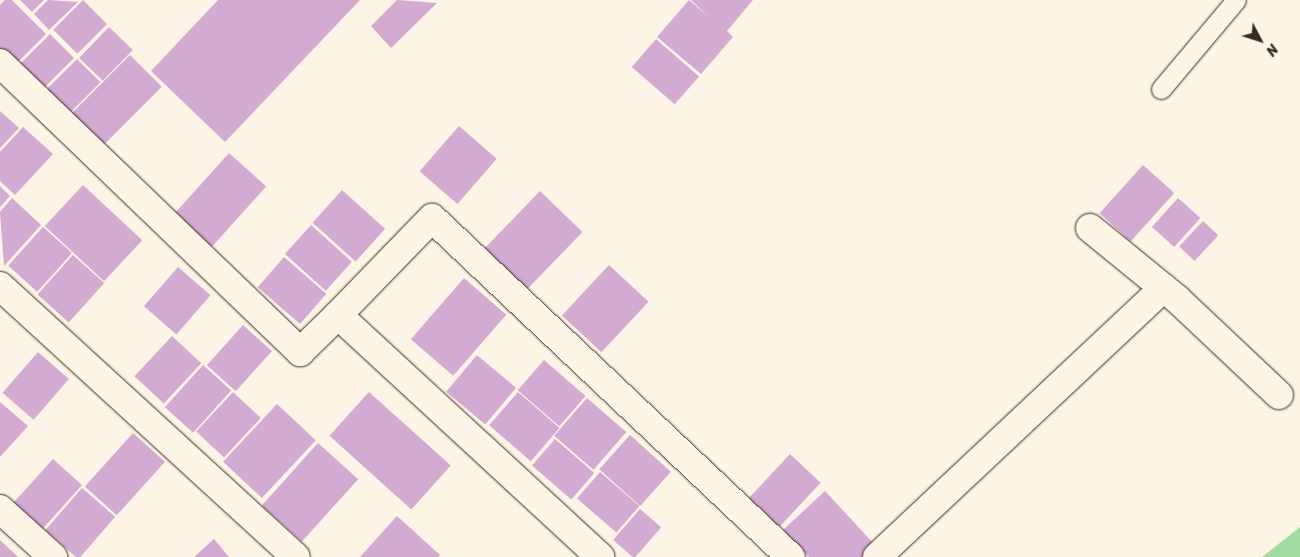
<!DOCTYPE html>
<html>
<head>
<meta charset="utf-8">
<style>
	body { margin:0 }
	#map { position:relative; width:1300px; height:557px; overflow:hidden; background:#fcf5e5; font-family:Sriracha,sans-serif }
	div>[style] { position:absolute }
	.green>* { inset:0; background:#a2dca1 }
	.building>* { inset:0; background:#d3aad1; transform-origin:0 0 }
	.roads { filter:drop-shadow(0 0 1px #3b2a1e) drop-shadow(0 0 1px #3b2a1e) }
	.service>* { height:19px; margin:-9.5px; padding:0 9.5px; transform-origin:9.5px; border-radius:9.5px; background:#fcf5e5 }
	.minor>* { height:28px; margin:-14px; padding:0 14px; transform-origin:14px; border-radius:14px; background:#fcf5e5 }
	span { translate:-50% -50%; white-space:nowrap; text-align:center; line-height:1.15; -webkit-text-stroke:4px #fcf5e5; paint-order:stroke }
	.north { position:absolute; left:1235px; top:15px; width:50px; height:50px; -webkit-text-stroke:4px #fcf5e5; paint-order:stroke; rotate:130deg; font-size:14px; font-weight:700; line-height:20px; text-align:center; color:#3b2a1e }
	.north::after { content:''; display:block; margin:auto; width:18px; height:22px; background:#3b2a1e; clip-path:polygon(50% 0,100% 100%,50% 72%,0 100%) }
</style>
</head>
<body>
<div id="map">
	<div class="green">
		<i style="clip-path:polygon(1300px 527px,1300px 557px,1262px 557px)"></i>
	</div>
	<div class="building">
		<i style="clip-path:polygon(5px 0,12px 0,46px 34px,14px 66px,0 52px,0 5px)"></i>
		<i style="clip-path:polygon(20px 0,44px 0,32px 12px)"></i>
		<i style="clip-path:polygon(48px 0,78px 2px,49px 30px,34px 14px)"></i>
		<i style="left:83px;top:0;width:34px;height:42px;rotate:45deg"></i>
		<i style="clip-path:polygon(218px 0,360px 0,225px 142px,151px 71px)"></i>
		<i style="clip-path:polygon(397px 0,437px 3px,391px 48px,371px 26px)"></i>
		<i style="clip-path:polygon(689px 0,709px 17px,691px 0,753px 0,727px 31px,733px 37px,701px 74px,657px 37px)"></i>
		<i style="left:109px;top:27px;width:33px;height:43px;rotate:44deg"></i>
		<i style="left:50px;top:34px;width:34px;height:45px;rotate:45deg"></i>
		<i style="left:656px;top:39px;width:57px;height:37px;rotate:41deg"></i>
		<i style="left:130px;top:55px;width:45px;height:88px;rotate:45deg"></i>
		<i style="left:77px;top:59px;width:33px;height:45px;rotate:45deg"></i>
		<i style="clip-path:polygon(0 111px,19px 128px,0 148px)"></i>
		<i style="left:459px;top:126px;width:50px;height:60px;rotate:41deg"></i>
		<i style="clip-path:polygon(23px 127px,53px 154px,15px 195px,0 181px,0 152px)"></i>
		<i style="left:229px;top:153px;width:50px;height:84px;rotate:42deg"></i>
		<i style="left:1143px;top:165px;width:42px;height:65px;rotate:42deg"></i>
		<i style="left:83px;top:185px;width:81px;height:56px;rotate:43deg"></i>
		<i style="clip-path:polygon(0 186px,10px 196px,0 207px)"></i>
		<i style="left:342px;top:190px;width:58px;height:44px;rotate:42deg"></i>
		<i style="left:540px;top:191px;width:59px;height:81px;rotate:44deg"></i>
		<i style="clip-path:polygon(12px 198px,41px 225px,4px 266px,0 212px)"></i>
		<i style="left:1178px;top:198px;width:30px;height:39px;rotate:42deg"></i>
		<i style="left:1203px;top:221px;width:21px;height:35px;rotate:43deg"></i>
		<i style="left:311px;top:225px;width:55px;height:39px;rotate:42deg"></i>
		<i style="left:43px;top:227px;width:39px;height:52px;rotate:42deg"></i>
		<i style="left:73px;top:255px;width:42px;height:53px;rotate:42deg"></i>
		<i style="left:284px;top:257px;width:56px;height:40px;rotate:41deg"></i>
		<i style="left:609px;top:265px;width:54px;height:69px;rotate:43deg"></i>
		<i style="left:178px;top:267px;width:43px;height:52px;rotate:41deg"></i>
		<i style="left:464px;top:278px;width:56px;height:81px;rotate:41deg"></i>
		<i style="left:243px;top:325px;width:39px;height:54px;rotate:42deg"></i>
		<i style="left:172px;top:336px;width:40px;height:55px;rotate:43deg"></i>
		<i style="left:38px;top:352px;width:41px;height:54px;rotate:41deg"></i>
		<i style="left:477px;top:355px;width:51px;height:48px;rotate:40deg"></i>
		<i style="left:544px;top:360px;width:55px;height:40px;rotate:41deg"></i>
		<i style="left:203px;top:365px;width:38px;height:57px;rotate:42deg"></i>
		<i style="left:233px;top:392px;width:38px;height:54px;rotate:43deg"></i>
		<i style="left:369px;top:392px;width:110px;height:59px;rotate:42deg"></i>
		<i style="left:518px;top:392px;width:55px;height:44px;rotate:41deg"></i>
		<i style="left:587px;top:398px;width:52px;height:50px;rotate:41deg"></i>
		<i style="clip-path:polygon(0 402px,28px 426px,0 457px)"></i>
		<i style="left:277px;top:404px;width:53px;height:79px;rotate:43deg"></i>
		<i style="left:133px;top:433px;width:43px;height:72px;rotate:42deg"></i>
		<i style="left:630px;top:435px;width:55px;height:46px;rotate:42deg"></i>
		<i style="left:555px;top:439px;width:52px;height:35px;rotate:41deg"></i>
		<i style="left:318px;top:443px;width:54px;height:84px;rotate:42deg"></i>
		<i style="left:790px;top:454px;width:42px;height:62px;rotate:43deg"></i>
		<i style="left:53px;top:459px;width:39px;height:62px;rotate:42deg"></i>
		<i style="left:600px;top:472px;width:52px;height:35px;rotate:41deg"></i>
		<i style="left:82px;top:488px;width:44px;height:56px;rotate:41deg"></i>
		<i style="clip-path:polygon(825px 491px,875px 545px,863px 557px,809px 557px,783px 530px)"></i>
		<i style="left:640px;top:509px;width:28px;height:41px;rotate:41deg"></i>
		<i style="clip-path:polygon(397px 516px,440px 555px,438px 557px,360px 557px)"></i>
		<i style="clip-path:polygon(214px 539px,229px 557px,194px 557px)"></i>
		<i style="clip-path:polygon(0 540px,18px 557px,0 557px)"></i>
	</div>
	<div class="roads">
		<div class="service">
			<i style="left:1161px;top:89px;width:116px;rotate:-49.9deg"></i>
		</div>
		<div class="minor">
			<i style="left:0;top:63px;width:417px;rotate:43.9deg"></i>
			<i style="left:300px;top:352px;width:53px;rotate:-44.2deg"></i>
			<i style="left:338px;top:315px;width:357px;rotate:42.7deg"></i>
			<i style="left:1090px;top:228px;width:112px;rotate:39.2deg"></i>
			<i style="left:1177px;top:299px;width:140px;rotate:43.3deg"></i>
			<i style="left:0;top:286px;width:401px;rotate:42.5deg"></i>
			<i style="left:338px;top:315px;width:135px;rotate:-45.9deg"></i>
			<i style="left:432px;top:218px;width:494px;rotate:43.4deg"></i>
			<i style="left:0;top:509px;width:72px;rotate:42.2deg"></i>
			<i style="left:877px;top:557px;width:393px;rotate:-43.2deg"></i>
		</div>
	</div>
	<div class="north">N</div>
</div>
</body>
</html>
